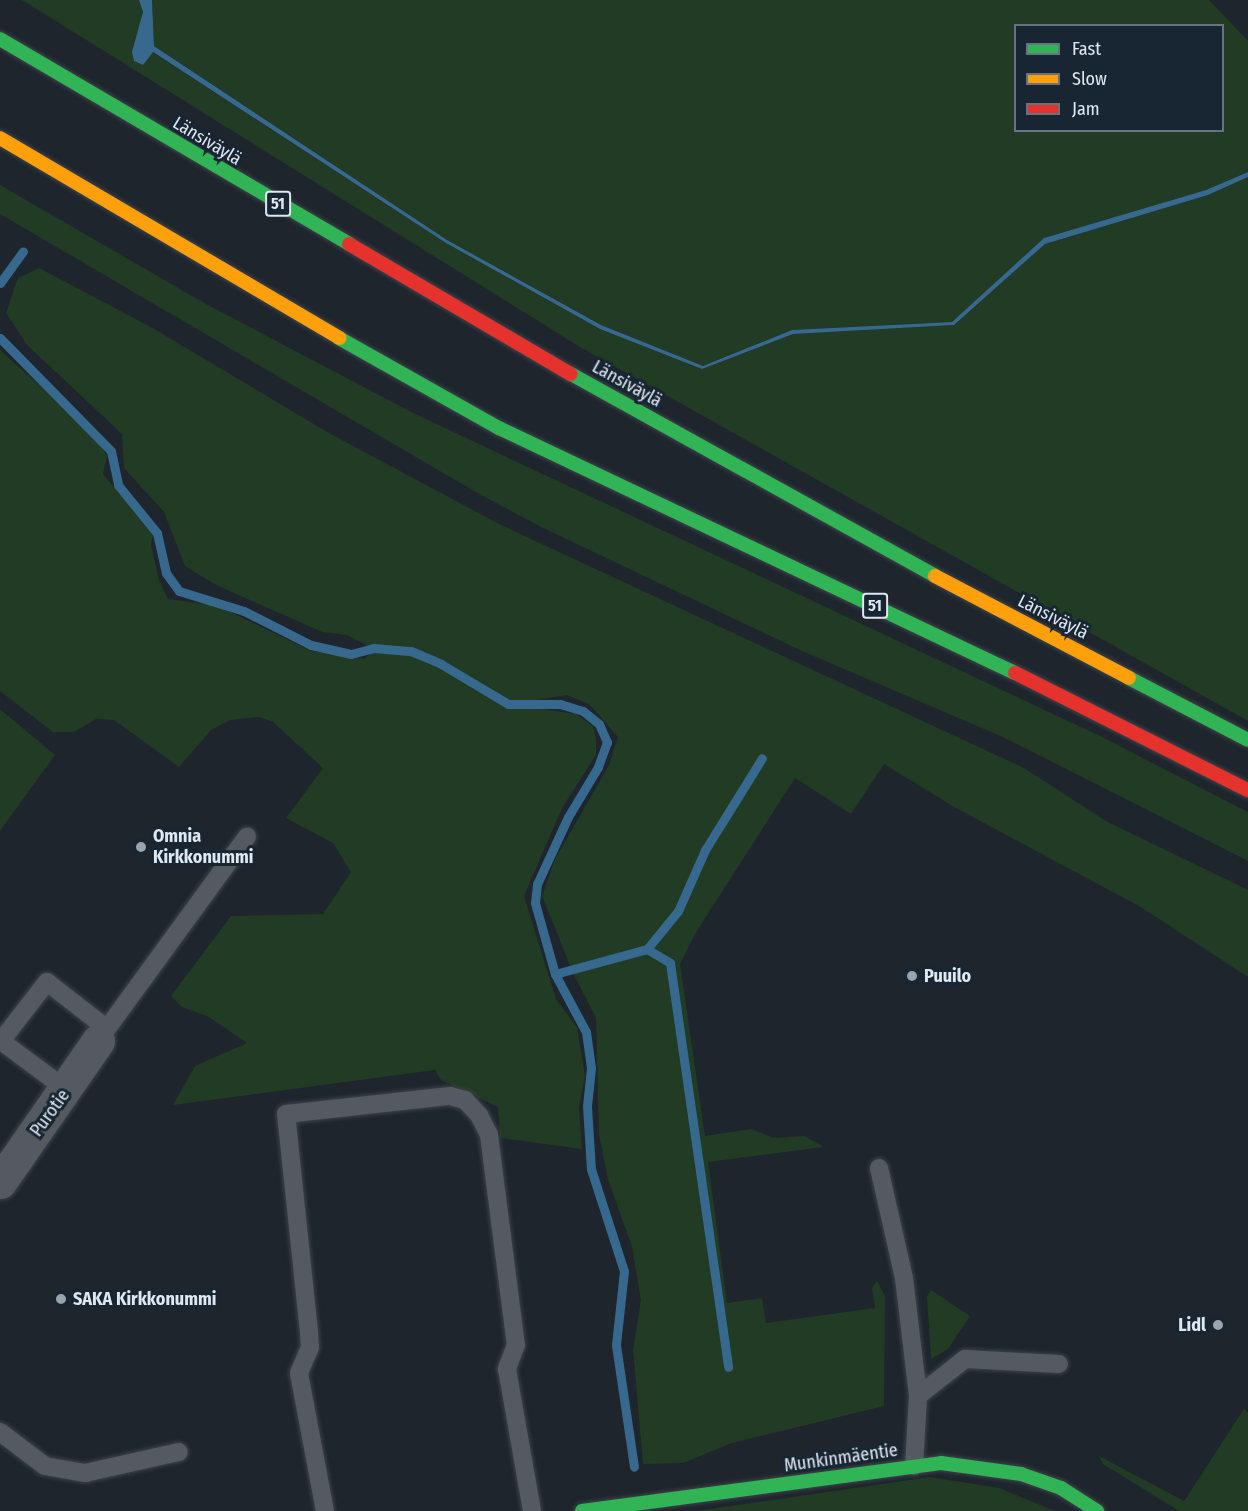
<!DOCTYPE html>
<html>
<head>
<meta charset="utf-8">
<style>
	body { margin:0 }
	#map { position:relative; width:1248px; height:1511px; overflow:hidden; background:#1e252d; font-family:"Fira Sans Condensed",sans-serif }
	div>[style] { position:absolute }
	.green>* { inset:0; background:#213b24 }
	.water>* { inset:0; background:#37688d }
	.stream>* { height:9px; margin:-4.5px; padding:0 4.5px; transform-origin:4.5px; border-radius:4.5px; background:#37688d }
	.roads { filter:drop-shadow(0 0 2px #3d4249) drop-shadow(0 0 2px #3d4249) }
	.lane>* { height:18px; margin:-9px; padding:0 9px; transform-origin:9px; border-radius:9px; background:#545a5f }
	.street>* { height:33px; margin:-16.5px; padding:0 16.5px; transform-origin:16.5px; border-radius:16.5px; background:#545a5f }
	.fast>* { height:14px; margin:-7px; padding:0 7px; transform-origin:7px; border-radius:7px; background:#30b455 }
	.slow>* { height:14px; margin:-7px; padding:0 7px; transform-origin:7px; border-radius:7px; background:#ff9f0a }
	.jam>* { height:14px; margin:-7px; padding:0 7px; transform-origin:7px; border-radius:7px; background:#e5322d }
	.dots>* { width:16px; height:16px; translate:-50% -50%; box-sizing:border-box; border:3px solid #182533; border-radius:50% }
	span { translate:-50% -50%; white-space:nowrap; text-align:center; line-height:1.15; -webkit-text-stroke:6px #182533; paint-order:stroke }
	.shield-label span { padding:2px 4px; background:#182533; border:2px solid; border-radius:4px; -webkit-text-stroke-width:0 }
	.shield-label { font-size:16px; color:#dfe7f1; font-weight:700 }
	.street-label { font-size:18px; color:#dfe7f1 }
	.poi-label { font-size:18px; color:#dfe7f1; font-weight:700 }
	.left { translate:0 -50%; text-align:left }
	.right { translate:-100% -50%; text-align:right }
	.legend { position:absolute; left:1014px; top:24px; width:210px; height:108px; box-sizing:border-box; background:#182533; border:2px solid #68737f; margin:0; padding:8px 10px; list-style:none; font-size:18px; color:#dfe7f1 }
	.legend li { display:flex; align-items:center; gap:12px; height:30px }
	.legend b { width:30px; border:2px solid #68737f }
</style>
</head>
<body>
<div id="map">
	<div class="green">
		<i style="clip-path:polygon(22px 0,139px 0,143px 12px,134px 61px,143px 65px,152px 52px,446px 243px,600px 329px,702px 369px,793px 334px,954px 325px,1045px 244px,1208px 195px,1248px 177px,1248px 721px,580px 347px)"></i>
		<i style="clip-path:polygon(evenodd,152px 0,1209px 0,1248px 41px,1248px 172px,1206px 190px,1044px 238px,952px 322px,792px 330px,703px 366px,601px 325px,447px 240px,162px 51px,154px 46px,152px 0,1016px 26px,1222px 26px,1222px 130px,1016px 130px,1016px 26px)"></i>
		<i style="clip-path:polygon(0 185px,206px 304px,413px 413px,1100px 736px,1248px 812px,1248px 861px,1005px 738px,802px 651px,539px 526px,474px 491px,0 214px)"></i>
		<i style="clip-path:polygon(39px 268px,149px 326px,329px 433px,499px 524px,1024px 768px,1106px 821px,1248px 890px,1248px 977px,1139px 906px,956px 808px,884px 764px,851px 814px,795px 778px,695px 934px,680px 964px,705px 1136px,751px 1129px,774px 1138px,804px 1136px,824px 1147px,708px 1162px,727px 1303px,762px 1298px,766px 1323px,875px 1308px,872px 1288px,877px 1281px,885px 1296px,884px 1406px,732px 1443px,683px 1463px,643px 1464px,633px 1350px,641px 1300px,632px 1247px,608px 1179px,599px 1135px,596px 1018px,574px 975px,542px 896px,555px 859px,609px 765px,618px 737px,589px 704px,567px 695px,510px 704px,576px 714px,593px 726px,596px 738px,596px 755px,562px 808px,524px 896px,556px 999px,577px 1027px,585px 1076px,579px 1107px,582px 1149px,500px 1138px,498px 1107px,441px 1080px,435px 1070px,173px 1105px,195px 1066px,247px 1043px,209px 1017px,182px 1007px,171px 996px,231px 916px,323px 914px,351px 872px,333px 843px,286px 818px,323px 768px,273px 722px,259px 717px,230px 720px,211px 730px,179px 767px,114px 720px,96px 719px,74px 732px,53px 732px,0 691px,0 350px,96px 436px,107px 456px,103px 474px,153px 533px,151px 545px,159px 580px,168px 599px,218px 606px,311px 651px,365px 659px,374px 649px,347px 635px,322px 632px,216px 585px,185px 566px,164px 512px,124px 468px,122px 434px,27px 345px,6px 313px,18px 278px)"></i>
		<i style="clip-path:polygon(0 709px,55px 755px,0 831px)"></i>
		<i style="clip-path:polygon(931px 1290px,970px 1316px,948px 1349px,931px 1359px,927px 1296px)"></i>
		<i style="clip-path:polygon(1244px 1409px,1248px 1413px,1248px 1511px,1179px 1511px,1103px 1464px,1099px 1456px,1184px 1501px)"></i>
		<i style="clip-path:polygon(930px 1477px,999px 1488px,1055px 1511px,696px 1511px)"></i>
	</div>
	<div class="water">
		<i style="clip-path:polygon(139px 0,152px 0,154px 46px,447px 240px,601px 325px,703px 366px,792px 330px,952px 322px,1044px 238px,1206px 190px,1248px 172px,1248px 177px,1208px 195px,1045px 244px,954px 325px,793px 334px,702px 369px,600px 329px,446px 243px,153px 52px,143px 65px,134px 61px,132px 52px,143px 12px)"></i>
	</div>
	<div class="stream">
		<i style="left:0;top:283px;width:39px;rotate:-54deg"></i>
		<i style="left:0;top:338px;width:158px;rotate:45.5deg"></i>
		<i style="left:111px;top:451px;width:35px;rotate:78deg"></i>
		<i style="left:118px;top:485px;width:62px;rotate:50.9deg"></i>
		<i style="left:157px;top:533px;width:41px;rotate:77.3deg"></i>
		<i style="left:166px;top:573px;width:22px;rotate:54deg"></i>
		<i style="left:179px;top:591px;width:68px;rotate:17.1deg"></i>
		<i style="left:244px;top:611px;width:75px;rotate:26.9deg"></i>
		<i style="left:311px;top:645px;width:41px;rotate:12.7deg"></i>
		<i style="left:351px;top:654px;width:24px;rotate:-15deg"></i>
		<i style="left:374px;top:648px;width:37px;rotate:5deg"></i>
		<i style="left:411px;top:651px;width:33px;rotate:23deg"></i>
		<i style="left:441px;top:664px;width:78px;rotate:30.8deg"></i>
		<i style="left:508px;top:704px;width:52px"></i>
		<i style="left:560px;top:704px;width:24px;rotate:17deg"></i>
		<i style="left:583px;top:711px;width:21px;rotate:39deg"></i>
		<i style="left:599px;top:724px;width:20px;rotate:66deg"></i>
		<i style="left:607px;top:742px;width:27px;rotate:110deg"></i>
		<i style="left:598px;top:767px;width:58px;rotate:121deg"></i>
		<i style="left:568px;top:817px;width:74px;rotate:114.8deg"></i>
		<i style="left:537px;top:884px;width:19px;rotate:96deg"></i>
		<i style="left:535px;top:903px;width:74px;rotate:74.3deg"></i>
		<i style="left:555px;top:974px;width:66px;rotate:61.9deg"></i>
		<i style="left:586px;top:1032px;width:36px;rotate:82deg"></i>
		<i style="left:591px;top:1068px;width:38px;rotate:96deg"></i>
		<i style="left:587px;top:1106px;width:63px;rotate:86.4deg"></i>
		<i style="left:591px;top:1169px;width:107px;rotate:72.1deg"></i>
		<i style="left:624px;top:1271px;width:74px;rotate:96.2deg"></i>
		<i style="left:616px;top:1345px;width:123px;rotate:81.6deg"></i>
		<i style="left:647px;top:949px;width:27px;rotate:31deg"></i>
		<i style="left:670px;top:963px;width:408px;rotate:81.8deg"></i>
		<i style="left:555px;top:974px;width:95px;rotate:-15.2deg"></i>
		<i style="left:647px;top:949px;width:49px;rotate:-50.8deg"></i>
		<i style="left:678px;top:911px;width:67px;rotate:-66.1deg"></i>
		<i style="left:705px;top:850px;width:108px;rotate:-58.2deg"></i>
	</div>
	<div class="roads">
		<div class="lane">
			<i style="left:98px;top:1041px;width:253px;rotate:-53.9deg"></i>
			<i style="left:67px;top:1090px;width:82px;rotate:-143.4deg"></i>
			<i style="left:1px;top:1041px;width:75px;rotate:-52.1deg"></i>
			<i style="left:47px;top:982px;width:75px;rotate:37.9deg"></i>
			<i style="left:879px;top:1168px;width:113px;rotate:77.2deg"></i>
			<i style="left:904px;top:1278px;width:119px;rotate:83.2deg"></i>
			<i style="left:0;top:1432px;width:56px;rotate:37.1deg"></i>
			<i style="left:45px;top:1466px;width:41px;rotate:9.9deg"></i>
			<i style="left:85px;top:1473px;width:96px;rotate:-12.6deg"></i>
			<i style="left:914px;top:1466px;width:70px;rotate:-86.7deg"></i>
			<i style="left:918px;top:1396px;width:60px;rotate:-38.2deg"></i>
			<i style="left:965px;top:1359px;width:94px;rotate:3deg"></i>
			<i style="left:325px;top:1511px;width:140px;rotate:-100.7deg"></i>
			<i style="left:299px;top:1373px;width:28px;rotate:-67deg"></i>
			<i style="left:310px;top:1347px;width:15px;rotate:-94deg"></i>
			<i style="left:309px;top:1332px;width:219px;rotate:-96deg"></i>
			<i style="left:286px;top:1114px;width:165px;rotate:-6.3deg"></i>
			<i style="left:450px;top:1096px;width:16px;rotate:15deg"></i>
			<i style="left:465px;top:1100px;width:21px;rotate:47deg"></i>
			<i style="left:479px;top:1115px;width:22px;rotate:63deg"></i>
			<i style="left:489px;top:1135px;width:212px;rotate:82.7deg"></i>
			<i style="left:516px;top:1345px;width:26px;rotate:111deg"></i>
			<i style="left:507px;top:1369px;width:144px;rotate:80deg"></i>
		</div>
		<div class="street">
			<i style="left:0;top:1182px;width:172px;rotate:-55.2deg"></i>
		</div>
		<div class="fast">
			<i style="left:0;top:39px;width:405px;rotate:30.4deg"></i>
			<i style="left:339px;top:338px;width:184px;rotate:29.4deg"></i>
			<i style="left:499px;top:428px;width:571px;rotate:25.4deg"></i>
			<i style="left:571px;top:374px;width:416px;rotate:29deg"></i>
			<i style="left:1129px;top:678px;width:134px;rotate:27.5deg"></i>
			<i style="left:582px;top:1511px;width:362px;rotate:-7.6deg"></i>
			<i style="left:941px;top:1463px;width:81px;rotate:7.8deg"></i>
			<i style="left:1021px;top:1474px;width:42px;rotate:19.3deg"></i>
			<i style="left:1061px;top:1488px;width:43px;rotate:32.6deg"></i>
		</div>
		<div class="slow">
			<i style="left:0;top:138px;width:394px;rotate:30.5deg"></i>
			<i style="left:935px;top:576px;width:219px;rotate:27.7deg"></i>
		</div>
		<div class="jam">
			<i style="left:349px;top:244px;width:257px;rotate:30.4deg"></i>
			<i style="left:1015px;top:673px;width:261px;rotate:26.7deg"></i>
		</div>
	</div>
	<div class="dots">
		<i style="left:141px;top:847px;background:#9ba3ac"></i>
		<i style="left:912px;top:976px;background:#9ba3ac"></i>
		<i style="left:61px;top:1299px;background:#9ba3ac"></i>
		<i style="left:1218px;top:1325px;background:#9ba3ac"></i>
	</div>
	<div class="shield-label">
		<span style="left:278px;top:204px">51</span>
		<span style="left:875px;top:606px">51</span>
	</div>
	<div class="street-label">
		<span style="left:207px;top:141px;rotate:31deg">Länsiväylä</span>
		<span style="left:627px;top:384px;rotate:29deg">Länsiväylä</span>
		<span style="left:1053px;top:617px;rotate:27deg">Länsiväylä</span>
		<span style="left:50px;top:1113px;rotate:-54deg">Purotie</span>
		<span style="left:841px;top:1458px;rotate:-8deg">Munkinmäentie</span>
	</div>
	<div class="poi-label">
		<span class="left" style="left:153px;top:847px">Omnia<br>Kirkkonummi</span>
		<span class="left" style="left:924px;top:976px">Puuilo</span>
		<span class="left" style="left:73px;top:1299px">SAKA Kirkkonummi</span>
		<span class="right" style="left:1206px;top:1325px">Lidl</span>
	</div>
	<ul class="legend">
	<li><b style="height:8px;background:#30b455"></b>Fast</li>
	<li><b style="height:8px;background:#ff9f0a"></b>Slow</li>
	<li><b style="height:8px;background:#e5322d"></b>Jam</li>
	</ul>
</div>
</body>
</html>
